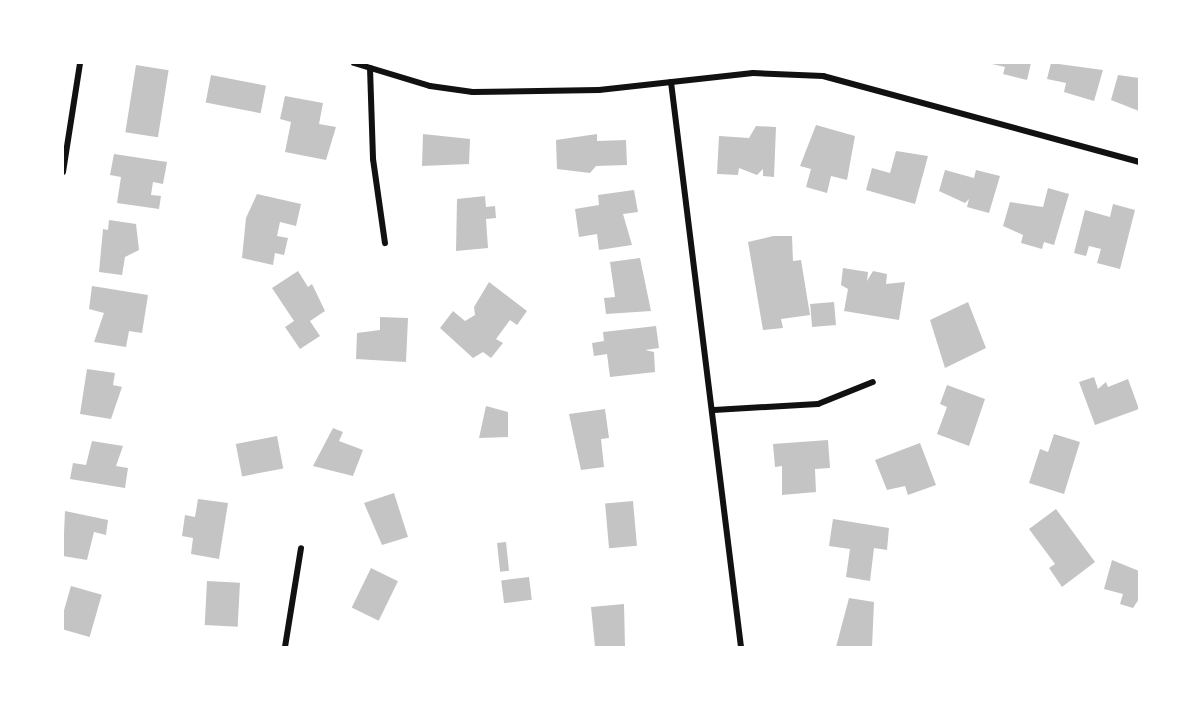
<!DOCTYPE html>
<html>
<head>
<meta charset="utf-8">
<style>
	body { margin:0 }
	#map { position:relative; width:1202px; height:710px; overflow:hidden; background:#fff; font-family:"Libre Baskerville",serif }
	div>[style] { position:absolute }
	.building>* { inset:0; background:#c4c4c4; transform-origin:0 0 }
	.minor>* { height:6px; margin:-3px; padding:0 3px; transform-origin:3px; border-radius:3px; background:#111 }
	span { translate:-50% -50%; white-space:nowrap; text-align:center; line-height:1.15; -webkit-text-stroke:6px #fff; paint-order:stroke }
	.frame { position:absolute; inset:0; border:64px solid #fff; pointer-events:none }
</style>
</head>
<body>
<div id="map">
	<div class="building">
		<i style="clip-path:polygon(1031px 63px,1027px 80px,1003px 74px,1005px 67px,992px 64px)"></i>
		<i style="clip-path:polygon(1051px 63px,1103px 70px,1094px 101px,1064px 92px,1066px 83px,1047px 79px)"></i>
		<i style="left:136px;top:65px;width:33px;height:68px;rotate:9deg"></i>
		<i style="left:211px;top:75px;width:56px;height:28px;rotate:11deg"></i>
		<i style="clip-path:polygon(1118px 75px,1139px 78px,1139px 111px,1111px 100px)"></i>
		<i style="clip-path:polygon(285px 96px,323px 103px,319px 124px,336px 127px,326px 160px,285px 152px,291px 122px,280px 119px)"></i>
		<i style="clip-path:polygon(816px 125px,855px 136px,847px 180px,831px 176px,827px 193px,806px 187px,811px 169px,800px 166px)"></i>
		<i style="clip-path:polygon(756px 126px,776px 127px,774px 177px,763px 176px,763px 169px,757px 175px,739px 168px,738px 175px,717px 174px,719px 136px,749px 138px)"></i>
		<i style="clip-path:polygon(423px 134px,470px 139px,469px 164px,422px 166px)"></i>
		<i style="clip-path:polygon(597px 134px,597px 141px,626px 140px,627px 165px,596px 166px,590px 173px,557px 169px,556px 140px)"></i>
		<i style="clip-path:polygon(896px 151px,928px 156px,915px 204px,866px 190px,872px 168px,890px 173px)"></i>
		<i style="clip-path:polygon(114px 154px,167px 162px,163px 184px,153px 182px,151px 195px,161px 196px,159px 209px,117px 203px,121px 177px,110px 175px)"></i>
		<i style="clip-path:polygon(945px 170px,974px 178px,976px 170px,1000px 176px,989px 213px,967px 207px,969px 199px,965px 203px,939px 191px)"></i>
		<i style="clip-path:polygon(1048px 188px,1069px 194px,1054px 245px,1044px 242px,1042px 249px,1021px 243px,1023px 235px,1003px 226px,1010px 202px,1043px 207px)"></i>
		<i style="clip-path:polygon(634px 190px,638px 212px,623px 214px,632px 245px,599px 250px,597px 234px,579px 237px,575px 209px,599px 205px,598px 195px)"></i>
		<i style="clip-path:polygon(257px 194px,301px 204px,296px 226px,280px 222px,277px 236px,288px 238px,284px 255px,275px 253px,273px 265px,242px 258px,246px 218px)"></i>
		<i style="clip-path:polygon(485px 196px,486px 207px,495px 206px,496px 218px,486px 219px,488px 248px,456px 251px,457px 199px)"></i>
		<i style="clip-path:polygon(1113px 204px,1135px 210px,1120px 269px,1097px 263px,1101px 249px,1089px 246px,1086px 256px,1074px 253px,1085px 210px,1110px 217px)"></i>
		<i style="clip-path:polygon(109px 220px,136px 224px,139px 250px,125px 257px,122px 275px,99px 272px,103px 229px,108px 230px)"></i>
		<i style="clip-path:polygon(773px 236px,792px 236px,793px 261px,801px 260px,810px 315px,781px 319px,783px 328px,763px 330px,748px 242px)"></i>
		<i style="clip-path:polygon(640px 258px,651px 311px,606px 314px,604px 298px,615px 297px,610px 262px)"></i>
		<i style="clip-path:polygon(843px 268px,868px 272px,867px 281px,873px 271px,887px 274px,886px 284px,905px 282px,899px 320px,844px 311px,848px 289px,841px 285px)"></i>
		<i style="clip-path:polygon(298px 271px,308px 287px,312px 284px,325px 311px,310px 321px,320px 336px,300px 349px,285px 327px,294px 321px,272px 288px)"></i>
		<i style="clip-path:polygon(489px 282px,527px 311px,517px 325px,510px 320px,496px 339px,503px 343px,491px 358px,483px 352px,473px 358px,440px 328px,453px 311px,465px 321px,475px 315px,474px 307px)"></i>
		<i style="clip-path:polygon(92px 286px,148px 295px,142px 333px,129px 331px,126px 347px,94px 342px,104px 313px,89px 309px)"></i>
		<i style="left:834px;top:302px;width:23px;height:24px;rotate:85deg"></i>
		<i style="clip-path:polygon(968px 302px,986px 348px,945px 368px,930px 320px)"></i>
		<i style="clip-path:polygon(380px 317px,408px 318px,406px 362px,356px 359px,357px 333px,380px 330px)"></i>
		<i style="clip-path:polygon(656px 326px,659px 348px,645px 350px,654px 352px,655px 372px,610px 377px,607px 354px,594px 356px,592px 343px,604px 341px,603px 332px)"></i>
		<i style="clip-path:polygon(87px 369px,115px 373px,113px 385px,122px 387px,111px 419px,80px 414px)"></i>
		<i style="clip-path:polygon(1094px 377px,1098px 389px,1106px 382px,1108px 387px,1128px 379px,1139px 409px,1095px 425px,1079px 382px)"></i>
		<i style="clip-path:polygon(947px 385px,985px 399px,969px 446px,937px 434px,947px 407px,940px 404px)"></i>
		<i style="clip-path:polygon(486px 406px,508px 412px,508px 437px,479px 438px)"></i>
		<i style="clip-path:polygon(605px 409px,609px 438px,601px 439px,604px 467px,581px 470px,569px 414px)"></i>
		<i style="clip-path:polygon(333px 428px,343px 432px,339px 441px,363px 450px,353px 476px,313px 466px)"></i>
		<i style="clip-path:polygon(1054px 434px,1080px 442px,1064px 494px,1029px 483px,1040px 449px,1048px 452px)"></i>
		<i style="left:277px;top:436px;width:33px;height:42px;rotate:79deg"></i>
		<i style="clip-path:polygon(828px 440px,830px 468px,815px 469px,816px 492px,782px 495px,782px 466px,775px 467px,773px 444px)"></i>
		<i style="clip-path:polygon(92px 441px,123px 446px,116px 466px,128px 468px,125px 488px,70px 479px,73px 463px,86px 465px)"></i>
		<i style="clip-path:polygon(920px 443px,936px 485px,908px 495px,905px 486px,887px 490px,875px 460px)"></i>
		<i style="clip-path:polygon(394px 493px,408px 537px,382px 545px,364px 503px)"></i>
		<i style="clip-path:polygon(198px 499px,228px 503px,219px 559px,191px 554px,193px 538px,182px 536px,185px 515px,195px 517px)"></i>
		<i style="left:633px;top:501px;width:45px;height:28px;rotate:85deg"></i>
		<i style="clip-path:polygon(1056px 509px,1095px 562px,1062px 587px,1049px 568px,1055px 564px,1029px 529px)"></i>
		<i style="clip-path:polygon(65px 511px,108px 520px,106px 535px,94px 532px,87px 560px,63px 556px)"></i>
		<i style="clip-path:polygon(833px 519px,889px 528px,887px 550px,874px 548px,870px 581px,846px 577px,850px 549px,829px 546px)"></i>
		<i style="left:506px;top:542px;width:29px;height:9px;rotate:84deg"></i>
		<i style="clip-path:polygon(1112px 560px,1139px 571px,1139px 599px,1133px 608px,1120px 604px,1123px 594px,1104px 589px)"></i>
		<i style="left:371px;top:568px;width:30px;height:44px;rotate:26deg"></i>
		<i style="left:529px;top:577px;width:23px;height:28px;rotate:83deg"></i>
		<i style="left:207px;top:581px;width:33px;height:44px;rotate:3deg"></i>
		<i style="left:71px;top:586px;width:32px;height:44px;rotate:16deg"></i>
		<i style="clip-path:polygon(849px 598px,874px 602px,872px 647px,836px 647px)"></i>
		<i style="clip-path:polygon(624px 604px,625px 647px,595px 647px,591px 607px)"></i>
	</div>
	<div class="minor">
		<i style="left:354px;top:63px;width:79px;rotate:16.8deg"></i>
		<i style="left:430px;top:86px;width:43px;rotate:7.9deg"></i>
		<i style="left:473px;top:92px;width:126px;rotate:-0.9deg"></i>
		<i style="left:599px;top:90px;width:155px;rotate:-6.3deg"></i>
		<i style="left:753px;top:73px;width:70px;rotate:2.5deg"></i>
		<i style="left:823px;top:76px;width:327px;rotate:15.2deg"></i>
		<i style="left:370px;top:68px;width:91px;rotate:88.1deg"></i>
		<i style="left:373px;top:159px;width:85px;rotate:81.9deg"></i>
		<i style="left:671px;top:82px;width:569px;rotate:82.94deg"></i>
		<i style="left:63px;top:172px;width:110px;rotate:-81.1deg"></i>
		<i style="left:714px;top:410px;width:104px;rotate:-3.3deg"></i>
		<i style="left:818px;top:404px;width:59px;rotate:-21.8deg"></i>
		<i style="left:285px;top:647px;width:100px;rotate:-80.8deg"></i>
	</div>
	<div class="frame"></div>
</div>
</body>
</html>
